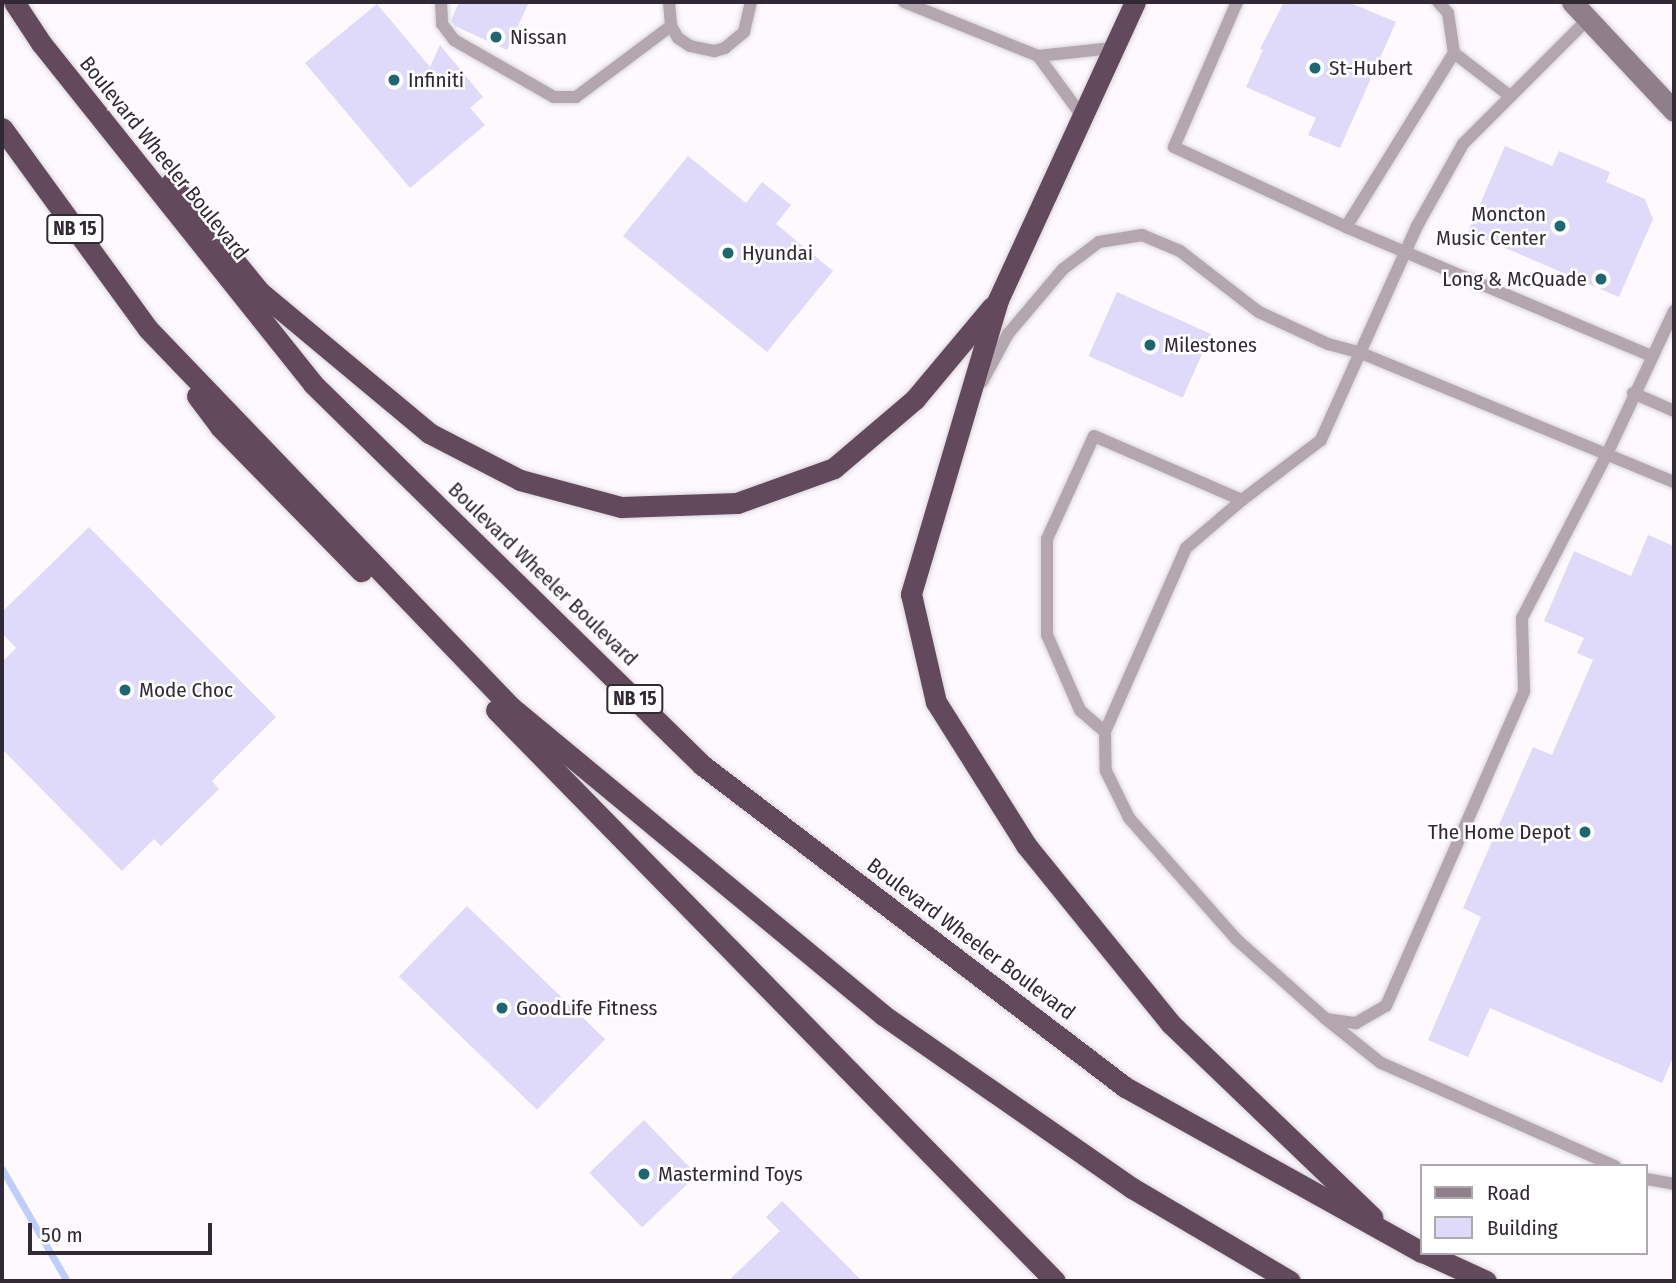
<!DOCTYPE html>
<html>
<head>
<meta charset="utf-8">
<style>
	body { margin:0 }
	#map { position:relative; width:1676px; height:1283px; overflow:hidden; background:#fdf9ff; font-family:"Fira Sans Condensed",sans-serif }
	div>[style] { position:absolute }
	.stream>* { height:7px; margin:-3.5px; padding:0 3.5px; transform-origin:3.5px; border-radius:3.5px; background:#bfcdfa }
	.building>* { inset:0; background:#dfdaf9; transform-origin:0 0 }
	.roads { filter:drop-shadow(0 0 2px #d8d4da) drop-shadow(0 0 2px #d8d4da) }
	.lane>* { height:12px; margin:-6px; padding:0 6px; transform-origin:6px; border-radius:6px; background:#b3a6af }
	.secondary>* { height:21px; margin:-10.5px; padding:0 10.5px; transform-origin:10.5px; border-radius:10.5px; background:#917e8b }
	.highway>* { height:21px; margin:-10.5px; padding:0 10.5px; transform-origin:10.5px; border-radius:10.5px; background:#62495b }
	.dots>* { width:19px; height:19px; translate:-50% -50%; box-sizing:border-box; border:4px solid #fff; border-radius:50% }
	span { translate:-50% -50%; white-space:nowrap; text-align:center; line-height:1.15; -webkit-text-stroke:5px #fff; paint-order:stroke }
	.shield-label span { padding:2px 5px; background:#fff; border:2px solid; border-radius:5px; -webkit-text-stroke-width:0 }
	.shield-label { font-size:19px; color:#312934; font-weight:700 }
	.poi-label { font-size:21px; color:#312934 }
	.left { translate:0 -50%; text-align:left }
	.right { translate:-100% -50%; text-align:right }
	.street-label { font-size:21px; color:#312934 }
	.frame { position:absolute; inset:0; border:4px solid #312934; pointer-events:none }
	.legend { position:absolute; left:1420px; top:1164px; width:228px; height:91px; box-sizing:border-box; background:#fff; border:2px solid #ada9ae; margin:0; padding:9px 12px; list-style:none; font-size:21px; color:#312934 }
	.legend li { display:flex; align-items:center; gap:14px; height:35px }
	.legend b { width:35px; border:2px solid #ada9ae }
	.scale { position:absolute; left:28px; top:1223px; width:184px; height:32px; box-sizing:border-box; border:4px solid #312934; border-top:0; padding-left:9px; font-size:21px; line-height:24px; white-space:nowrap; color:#312934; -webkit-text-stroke:5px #fff; paint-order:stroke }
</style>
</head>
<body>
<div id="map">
	<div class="stream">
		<i style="left:2px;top:1169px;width:129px;rotate:59.9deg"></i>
	</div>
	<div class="building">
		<i style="clip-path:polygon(459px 2px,529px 2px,507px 50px,455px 26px,451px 21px)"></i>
		<i style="clip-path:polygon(1284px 2px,1348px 2px,1396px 22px,1340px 148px,1308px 135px,1316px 118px,1246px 87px,1263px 50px,1260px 49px)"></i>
		<i style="clip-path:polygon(377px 4px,430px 67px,440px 45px,483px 97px,470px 108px,485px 125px,410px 188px,305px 63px)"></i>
		<i style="clip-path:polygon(1505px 146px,1552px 166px,1559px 151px,1610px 172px,1606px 182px,1645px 199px,1653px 219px,1619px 297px,1468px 232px)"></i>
		<i style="clip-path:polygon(688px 156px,746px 203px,762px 182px,791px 205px,776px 224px,833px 271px,767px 352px,623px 236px)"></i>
		<i style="left:1117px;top:292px;width:103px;height:70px;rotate:24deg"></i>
		<i style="clip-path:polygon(89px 527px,276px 717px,212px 781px,219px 789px,161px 846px,154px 839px,122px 871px,2px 749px,2px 662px,16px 648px,2px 633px,2px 612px)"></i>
		<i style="clip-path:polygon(1648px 535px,1674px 546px,1674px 1055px,1662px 1083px,1490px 1008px,1468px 1057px,1428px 1040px,1481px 917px,1463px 908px,1533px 747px,1552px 755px,1593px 660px,1577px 653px,1584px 638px,1544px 621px,1574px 551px,1631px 576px)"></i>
		<i style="left:467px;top:906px;width:192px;height:98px;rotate:44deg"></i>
		<i style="left:644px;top:1120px;width:76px;height:76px;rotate:46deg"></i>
		<i style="clip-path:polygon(782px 1201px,862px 1281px,728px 1281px,780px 1231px,766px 1217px)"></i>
	</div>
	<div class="roads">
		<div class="lane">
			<i style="left:441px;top:2px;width:22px;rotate:87deg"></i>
			<i style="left:442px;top:24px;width:20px;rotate:53deg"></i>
			<i style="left:454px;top:40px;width:115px;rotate:29.7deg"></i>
			<i style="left:554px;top:97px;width:22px"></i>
			<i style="left:576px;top:97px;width:119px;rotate:-36.8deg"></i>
			<i style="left:669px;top:2px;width:24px;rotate:85deg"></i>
			<i style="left:671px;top:26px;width:14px;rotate:60deg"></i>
			<i style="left:678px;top:38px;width:14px;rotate:34deg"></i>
			<i style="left:690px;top:46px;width:25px;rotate:12deg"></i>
			<i style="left:714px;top:51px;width:11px;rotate:-15deg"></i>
			<i style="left:725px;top:48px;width:25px;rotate:-40deg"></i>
			<i style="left:744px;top:32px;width:31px;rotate:-77deg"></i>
			<i style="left:904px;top:2px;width:144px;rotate:21.9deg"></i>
			<i style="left:1038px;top:56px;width:75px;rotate:-6.1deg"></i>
			<i style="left:1237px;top:2px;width:158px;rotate:113.5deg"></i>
			<i style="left:1174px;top:147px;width:190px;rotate:24.9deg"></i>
			<i style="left:1346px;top:227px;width:205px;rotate:-58.2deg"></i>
			<i style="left:1454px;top:53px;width:40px;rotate:-98.5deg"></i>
			<i style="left:1448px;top:13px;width:15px;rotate:-132deg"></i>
			<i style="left:1589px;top:18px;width:178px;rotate:135deg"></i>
			<i style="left:1463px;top:144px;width:94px;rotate:119.3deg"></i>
			<i style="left:1417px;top:226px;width:235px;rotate:114.2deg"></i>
			<i style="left:1321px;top:440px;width:99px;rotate:142.8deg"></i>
			<i style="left:1242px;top:500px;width:74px;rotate:139.4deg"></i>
			<i style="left:1186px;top:548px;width:201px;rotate:113.8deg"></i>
			<i style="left:1105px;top:732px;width:39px;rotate:89deg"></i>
			<i style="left:1106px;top:771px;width:52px;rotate:63.9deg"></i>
			<i style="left:1129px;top:818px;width:162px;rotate:48.5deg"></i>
			<i style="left:1236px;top:939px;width:120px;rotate:41.6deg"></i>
			<i style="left:1326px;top:1019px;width:30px;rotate:8deg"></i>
			<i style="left:1356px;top:1023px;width:34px;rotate:-30deg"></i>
			<i style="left:1386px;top:1006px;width:344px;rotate:-66.3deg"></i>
			<i style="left:1524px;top:691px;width:73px;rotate:-91.6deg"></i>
			<i style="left:1522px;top:618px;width:185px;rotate:-62.6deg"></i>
			<i style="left:1607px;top:454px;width:158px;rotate:-64.9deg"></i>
			<i style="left:1454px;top:53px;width:71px;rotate:37.5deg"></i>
			<i style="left:1038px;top:56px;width:74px;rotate:53.7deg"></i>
			<i style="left:1346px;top:227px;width:332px;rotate:22.9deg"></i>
			<i style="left:982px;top:382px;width:55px;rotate:-61.6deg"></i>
			<i style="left:1008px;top:334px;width:85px;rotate:-49.8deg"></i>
			<i style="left:1063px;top:269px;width:45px;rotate:-36.9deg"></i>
			<i style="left:1099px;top:242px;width:44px;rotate:-9.2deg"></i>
			<i style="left:1142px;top:235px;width:41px;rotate:22.8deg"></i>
			<i style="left:1180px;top:251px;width:100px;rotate:37.7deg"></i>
			<i style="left:1259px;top:312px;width:76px;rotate:24.9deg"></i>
			<i style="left:1328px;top:344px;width:34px;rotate:15deg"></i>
			<i style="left:1361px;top:353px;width:339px;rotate:22.4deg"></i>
			<i style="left:1633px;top:393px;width:45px;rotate:23.7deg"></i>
			<i style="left:1105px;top:732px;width:33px;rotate:-139deg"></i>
			<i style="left:1080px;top:710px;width:82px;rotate:-113.7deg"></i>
			<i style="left:1047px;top:635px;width:96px;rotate:-90deg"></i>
			<i style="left:1047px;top:539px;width:113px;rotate:-65.5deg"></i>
			<i style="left:1094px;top:436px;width:161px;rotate:23.4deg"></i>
			<i style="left:1326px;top:1019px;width:70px;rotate:38.7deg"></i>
			<i style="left:1381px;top:1063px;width:256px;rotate:23.8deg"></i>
			<i style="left:1646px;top:1179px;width:28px;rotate:10deg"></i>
		</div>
		<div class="secondary">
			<i style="left:1572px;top:2px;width:149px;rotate:46.9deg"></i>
		</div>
		<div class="highway">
			<i style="left:14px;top:2px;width:49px;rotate:56.6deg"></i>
			<i style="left:41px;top:43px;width:436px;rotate:51.4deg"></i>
			<i style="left:313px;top:384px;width:545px;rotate:44.4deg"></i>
			<i style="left:702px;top:765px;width:532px;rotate:37.28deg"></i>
			<i style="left:1125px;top:1087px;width:340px;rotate:29.1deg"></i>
			<i style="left:1135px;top:2px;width:328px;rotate:114.7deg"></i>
			<i style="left:998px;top:300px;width:307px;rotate:106.5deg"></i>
			<i style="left:911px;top:594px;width:111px;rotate:77deg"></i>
			<i style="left:936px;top:702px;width:169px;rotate:57.8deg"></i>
			<i style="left:1026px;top:845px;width:230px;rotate:51deg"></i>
			<i style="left:1171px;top:1024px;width:279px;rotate:43.8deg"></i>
			<i style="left:2px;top:128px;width:248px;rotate:54deg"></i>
			<i style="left:148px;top:329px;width:524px;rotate:46.16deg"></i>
			<i style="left:511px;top:707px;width:483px;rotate:39.6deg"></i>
			<i style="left:883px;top:1015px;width:303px;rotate:34.8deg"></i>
			<i style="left:1132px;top:1188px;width:183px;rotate:30.5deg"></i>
			<i style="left:171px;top:183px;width:141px;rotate:50.8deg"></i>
			<i style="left:260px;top:292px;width:220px;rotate:39.8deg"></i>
			<i style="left:429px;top:433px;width:102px;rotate:27.3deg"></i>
			<i style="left:520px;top:480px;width:105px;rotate:15deg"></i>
			<i style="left:621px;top:507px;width:116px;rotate:-2deg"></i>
			<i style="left:737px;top:503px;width:103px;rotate:-19.8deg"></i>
			<i style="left:834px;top:468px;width:106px;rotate:-40.4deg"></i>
			<i style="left:915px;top:399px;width:120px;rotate:-50.1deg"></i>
			<i style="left:197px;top:396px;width:39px;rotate:53deg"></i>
			<i style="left:220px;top:427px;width:202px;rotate:45.6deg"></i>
			<i style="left:496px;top:710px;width:799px;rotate:45.61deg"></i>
			<i style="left:1425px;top:1253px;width:67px;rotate:24.7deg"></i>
		</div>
	</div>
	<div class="dots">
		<i style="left:496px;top:37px;background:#1c6770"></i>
		<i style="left:1315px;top:68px;background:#1c6770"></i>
		<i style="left:394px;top:80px;background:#1c6770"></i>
		<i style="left:1560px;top:226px;background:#1c6770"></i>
		<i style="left:728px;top:253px;background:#1c6770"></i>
		<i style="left:1601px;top:279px;background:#1c6770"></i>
		<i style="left:1150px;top:345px;background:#1c6770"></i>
		<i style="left:125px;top:690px;background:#1c6770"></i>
		<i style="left:1585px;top:832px;background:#1c6770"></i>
		<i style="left:502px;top:1008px;background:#1c6770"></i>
		<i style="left:644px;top:1174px;background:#1c6770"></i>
	</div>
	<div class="shield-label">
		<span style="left:75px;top:229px">NB 15</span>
		<span style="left:635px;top:699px">NB 15</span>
	</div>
	<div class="poi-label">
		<span class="left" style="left:510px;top:37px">Nissan</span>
		<span class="left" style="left:1329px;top:68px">St-Hubert</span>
		<span class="left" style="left:408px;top:80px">Infiniti</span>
		<span class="right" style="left:1546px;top:226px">Moncton<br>Music Center</span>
		<span class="left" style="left:742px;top:253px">Hyundai</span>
		<span class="right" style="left:1587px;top:279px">Long &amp; McQuade</span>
		<span class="left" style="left:1164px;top:345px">Milestones</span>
		<span class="left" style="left:139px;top:690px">Mode Choc</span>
		<span class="right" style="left:1571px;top:832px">The Home Depot</span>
		<span class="left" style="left:516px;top:1008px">GoodLife Fitness</span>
		<span class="left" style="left:658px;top:1174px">Mastermind Toys</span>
	</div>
	<div class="street-label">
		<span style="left:164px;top:158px;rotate:51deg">Boulevard Wheeler Boulevard</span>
		<span style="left:543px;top:574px;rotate:44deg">Boulevard Wheeler Boulevard</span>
		<span style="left:971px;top:939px;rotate:37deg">Boulevard Wheeler Boulevard</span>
	</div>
	<div class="frame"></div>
	<ul class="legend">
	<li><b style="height:9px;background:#917e8b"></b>Road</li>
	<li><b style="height:19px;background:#dfdaf9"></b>Building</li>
	</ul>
	<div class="scale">50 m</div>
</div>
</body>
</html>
